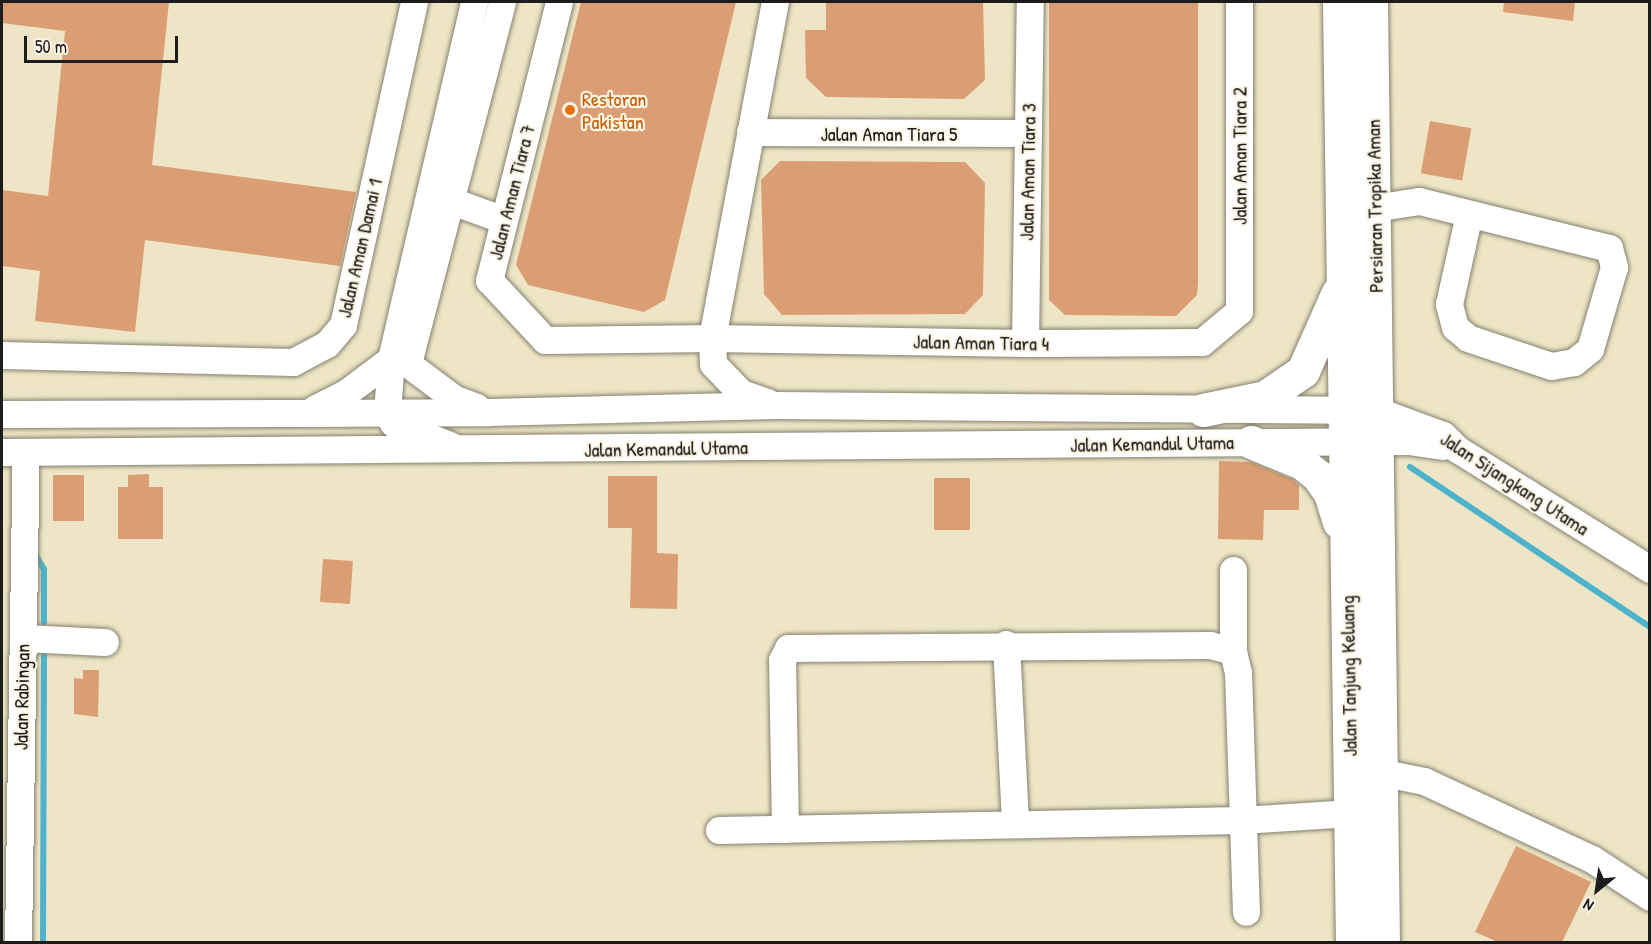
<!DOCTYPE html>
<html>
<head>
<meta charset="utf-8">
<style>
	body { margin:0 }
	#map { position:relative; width:1651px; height:944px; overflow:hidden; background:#ede5c5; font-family:"Patrick Hand",sans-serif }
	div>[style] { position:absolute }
	.stream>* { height:6px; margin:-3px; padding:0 3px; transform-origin:3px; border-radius:3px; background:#4cb3cb }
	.building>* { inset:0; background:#db9e74; transform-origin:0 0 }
	.roads { filter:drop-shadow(0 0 2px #848070) drop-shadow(0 0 2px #848070) }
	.minor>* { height:27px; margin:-13.5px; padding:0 13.5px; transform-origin:13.5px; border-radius:13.5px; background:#fff }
	.major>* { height:33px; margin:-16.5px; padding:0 16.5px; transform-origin:16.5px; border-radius:16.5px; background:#fff }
	.dots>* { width:16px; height:16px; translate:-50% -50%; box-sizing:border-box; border:3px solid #fcf5e5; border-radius:50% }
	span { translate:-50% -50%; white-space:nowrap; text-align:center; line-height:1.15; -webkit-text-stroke:4.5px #fcf5e5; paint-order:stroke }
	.food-label { font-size:20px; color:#c56008 }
	.left { translate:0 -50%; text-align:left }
	.street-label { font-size:20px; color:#1c1c1c }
	.frame { position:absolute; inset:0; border:3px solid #1c1c1c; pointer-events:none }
	.north { position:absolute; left:1567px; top:860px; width:60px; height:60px; -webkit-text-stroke:4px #fcf5e5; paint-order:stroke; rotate:210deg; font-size:16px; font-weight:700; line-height:24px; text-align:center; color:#1c1c1c }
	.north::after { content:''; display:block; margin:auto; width:21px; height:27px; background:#1c1c1c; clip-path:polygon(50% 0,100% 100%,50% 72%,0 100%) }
	.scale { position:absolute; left:24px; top:36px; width:154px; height:27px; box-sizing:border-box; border:3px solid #1c1c1c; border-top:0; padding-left:8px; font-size:18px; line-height:21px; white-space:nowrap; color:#1c1c1c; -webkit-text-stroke:4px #fcf5e5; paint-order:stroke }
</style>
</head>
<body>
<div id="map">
	<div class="stream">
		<i style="left:1410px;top:467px;width:288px;rotate:33.7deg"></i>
		<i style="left:34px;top:552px;width:20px;rotate:60deg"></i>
		<i style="left:44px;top:569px;width:53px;rotate:90deg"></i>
		<i style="left:43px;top:942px;width:286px;rotate:-89.8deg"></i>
	</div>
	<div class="building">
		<i style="clip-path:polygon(2px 2px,169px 2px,152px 165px,356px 192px,340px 266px,145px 240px,135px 332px,35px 321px,40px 271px,2px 266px,2px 190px,48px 196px,65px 31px,2px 23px)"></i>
		<i style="clip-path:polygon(581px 2px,736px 2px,665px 300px,644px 312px,528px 285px,516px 265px)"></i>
		<i style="clip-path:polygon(826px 2px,983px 2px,985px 80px,964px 99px,826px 97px,806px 78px,805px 30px,826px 30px)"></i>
		<i style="clip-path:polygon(1049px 2px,1198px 2px,1198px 283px,1197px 295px,1176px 316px,1065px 315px,1049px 300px)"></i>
		<i style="clip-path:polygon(1504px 2px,1575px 2px,1573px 21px,1503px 12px)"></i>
		<i style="left:1430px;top:121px;width:42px;height:53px;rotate:10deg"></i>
		<i style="clip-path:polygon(780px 161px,965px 162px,985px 183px,983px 295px,965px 314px,782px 315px,764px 294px,761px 180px)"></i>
		<i style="clip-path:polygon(1219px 461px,1251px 462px,1292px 479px,1299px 485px,1299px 510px,1264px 510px,1263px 540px,1218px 539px)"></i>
		<i style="clip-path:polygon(149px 474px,149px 487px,163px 487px,163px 539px,118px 539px,118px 487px,128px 487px,128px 475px)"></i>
		<i style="left:53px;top:475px;width:31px;height:46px"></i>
		<i style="clip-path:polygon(608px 476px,657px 476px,657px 553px,678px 554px,677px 609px,630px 608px,632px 528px,608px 528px)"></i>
		<i style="left:934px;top:478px;width:36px;height:52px"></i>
		<i style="left:323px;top:559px;width:30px;height:43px;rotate:4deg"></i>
		<i style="clip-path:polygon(83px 670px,99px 670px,98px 717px,74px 714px,74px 678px,83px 679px)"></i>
		<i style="clip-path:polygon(1516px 846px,1591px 882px,1562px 942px,1498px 942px,1475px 932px)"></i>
	</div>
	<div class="roads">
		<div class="minor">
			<i style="left:559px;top:2px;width:287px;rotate:104.1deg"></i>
			<i style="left:489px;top:280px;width:82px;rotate:47deg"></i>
			<i style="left:545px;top:340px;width:167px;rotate:-0.7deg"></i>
			<i style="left:712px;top:338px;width:313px;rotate:0.9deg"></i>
			<i style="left:1025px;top:343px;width:177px;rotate:-0.3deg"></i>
			<i style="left:1202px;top:342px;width:48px;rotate:-40deg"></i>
			<i style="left:1239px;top:311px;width:309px;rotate:-90deg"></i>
			<i style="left:750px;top:132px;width:278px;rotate:0.2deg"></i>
			<i style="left:452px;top:201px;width:55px;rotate:20.1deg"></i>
			<i style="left:1374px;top:208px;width:46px;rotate:-8.8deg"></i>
			<i style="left:1419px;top:201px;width:196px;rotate:13.9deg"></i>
			<i style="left:1609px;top:248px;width:20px;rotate:75deg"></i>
			<i style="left:1614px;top:267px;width:85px;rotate:106.3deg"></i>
			<i style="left:1590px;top:349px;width:21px;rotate:141deg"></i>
			<i style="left:1574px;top:362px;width:23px;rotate:170deg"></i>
			<i style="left:1551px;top:366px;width:88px;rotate:-161.4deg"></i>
			<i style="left:1468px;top:338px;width:17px;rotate:-140deg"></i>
			<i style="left:1455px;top:327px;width:24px;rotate:-105deg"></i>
			<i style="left:1449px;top:304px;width:92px;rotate:-77.5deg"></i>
			<i style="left:1025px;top:343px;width:341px;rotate:-89.2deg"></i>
			<i style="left:2px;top:355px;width:291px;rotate:1.4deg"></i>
			<i style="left:293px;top:362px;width:38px;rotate:-28deg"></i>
			<i style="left:327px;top:344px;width:25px;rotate:-50deg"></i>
			<i style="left:343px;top:325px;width:331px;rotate:-77.6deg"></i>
			<i style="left:408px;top:363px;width:373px;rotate:-75.4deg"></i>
			<i style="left:408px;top:364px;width:59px;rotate:36.7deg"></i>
			<i style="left:455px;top:399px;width:23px;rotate:20deg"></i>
			<i style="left:767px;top:402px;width:28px;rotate:-161deg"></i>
			<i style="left:741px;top:393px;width:40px;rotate:-134deg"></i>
			<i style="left:713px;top:364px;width:26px;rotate:-92deg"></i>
			<i style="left:712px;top:338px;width:342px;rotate:-79.4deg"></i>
			<i style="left:314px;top:409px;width:37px;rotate:-27deg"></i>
			<i style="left:347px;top:392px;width:55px;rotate:-36.9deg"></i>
			<i style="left:2px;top:414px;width:487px;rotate:-0.2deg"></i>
			<i style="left:489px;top:412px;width:286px;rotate:-1.4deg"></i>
			<i style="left:775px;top:405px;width:600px;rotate:0.48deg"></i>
			<i style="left:1375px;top:410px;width:72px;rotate:20.2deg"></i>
			<i style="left:1443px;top:435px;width:20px;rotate:45deg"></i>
			<i style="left:1457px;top:449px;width:227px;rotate:31.9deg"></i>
			<i style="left:450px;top:445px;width:61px;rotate:-158.9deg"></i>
			<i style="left:393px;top:423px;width:13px;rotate:-119deg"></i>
			<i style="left:387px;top:412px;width:53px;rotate:-85.7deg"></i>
			<i style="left:391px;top:359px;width:367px;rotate:-76.9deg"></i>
			<i style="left:2px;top:452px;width:1406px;rotate:-0.45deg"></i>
			<i style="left:1408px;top:441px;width:36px;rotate:8deg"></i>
			<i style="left:1233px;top:570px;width:81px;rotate:90deg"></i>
			<i style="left:1233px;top:651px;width:22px;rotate:77deg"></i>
			<i style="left:1238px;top:672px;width:240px;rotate:88.1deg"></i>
			<i style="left:23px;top:638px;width:82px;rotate:2.8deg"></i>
			<i style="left:1006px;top:644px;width:180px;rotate:87.1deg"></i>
			<i style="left:1379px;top:772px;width:46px;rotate:11.3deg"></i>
			<i style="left:1424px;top:781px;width:185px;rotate:24.9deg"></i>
			<i style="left:1592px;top:859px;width:69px;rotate:33.2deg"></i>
			<i style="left:785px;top:829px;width:169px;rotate:-91deg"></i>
			<i style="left:782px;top:660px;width:13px;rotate:-63deg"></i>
			<i style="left:788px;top:648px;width:422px;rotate:-0.4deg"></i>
			<i style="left:1210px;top:645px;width:24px;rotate:15deg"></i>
			<i style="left:719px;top:830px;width:523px;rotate:-1.1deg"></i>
			<i style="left:1242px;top:820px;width:109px;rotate:-3.7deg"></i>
			<i style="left:18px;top:942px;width:490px;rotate:-89.1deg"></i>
		</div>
		<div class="major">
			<i style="left:1339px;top:2px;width:940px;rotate:89.21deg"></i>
			<i style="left:1371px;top:2px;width:940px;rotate:89.27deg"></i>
			<i style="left:1203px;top:410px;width:63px;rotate:-11.8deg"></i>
			<i style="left:1265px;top:397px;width:46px;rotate:-34.4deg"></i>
			<i style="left:1303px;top:371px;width:86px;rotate:-66.1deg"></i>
			<i style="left:1251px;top:442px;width:55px;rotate:22.4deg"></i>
			<i style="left:1302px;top:463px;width:21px;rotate:39deg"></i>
			<i style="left:1318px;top:476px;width:21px;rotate:55deg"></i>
			<i style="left:1330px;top:493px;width:30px;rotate:73deg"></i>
		</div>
	</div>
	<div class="dots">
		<i style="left:570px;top:110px;background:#e8710a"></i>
	</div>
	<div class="food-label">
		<span class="left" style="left:582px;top:110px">Restoran<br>Pakistan</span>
	</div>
	<div class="street-label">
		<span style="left:889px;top:133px">Jalan Aman Tiara 5</span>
		<span style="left:1239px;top:156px;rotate:-90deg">Jalan Aman Tiara 2</span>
		<span style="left:1027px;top:172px;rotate:-89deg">Jalan Aman Tiara 3</span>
		<span style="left:511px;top:192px;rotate:-76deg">Jalan Aman Tiara 7</span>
		<span style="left:1374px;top:206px;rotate:-91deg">Persiaran Tropika Aman</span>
		<span style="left:359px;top:248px;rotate:-77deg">Jalan Aman Damai 1</span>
		<span style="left:981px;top:342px;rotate:1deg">Jalan Aman Tiara 4</span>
		<span style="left:1152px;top:443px;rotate:-1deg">Jalan Kemandul Utama</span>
		<span style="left:666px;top:448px;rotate:-1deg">Jalan Kemandul Utama</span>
		<span style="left:1515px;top:483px;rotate:33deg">Jalan Sijangkang Utama</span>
		<span style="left:1348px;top:676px;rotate:-91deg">Jalan Tanjung Keluang</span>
		<span style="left:21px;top:697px;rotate:-89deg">Jalan Rabingan</span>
	</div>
	<div class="frame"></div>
	<div class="north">N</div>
	<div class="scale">50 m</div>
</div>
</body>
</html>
